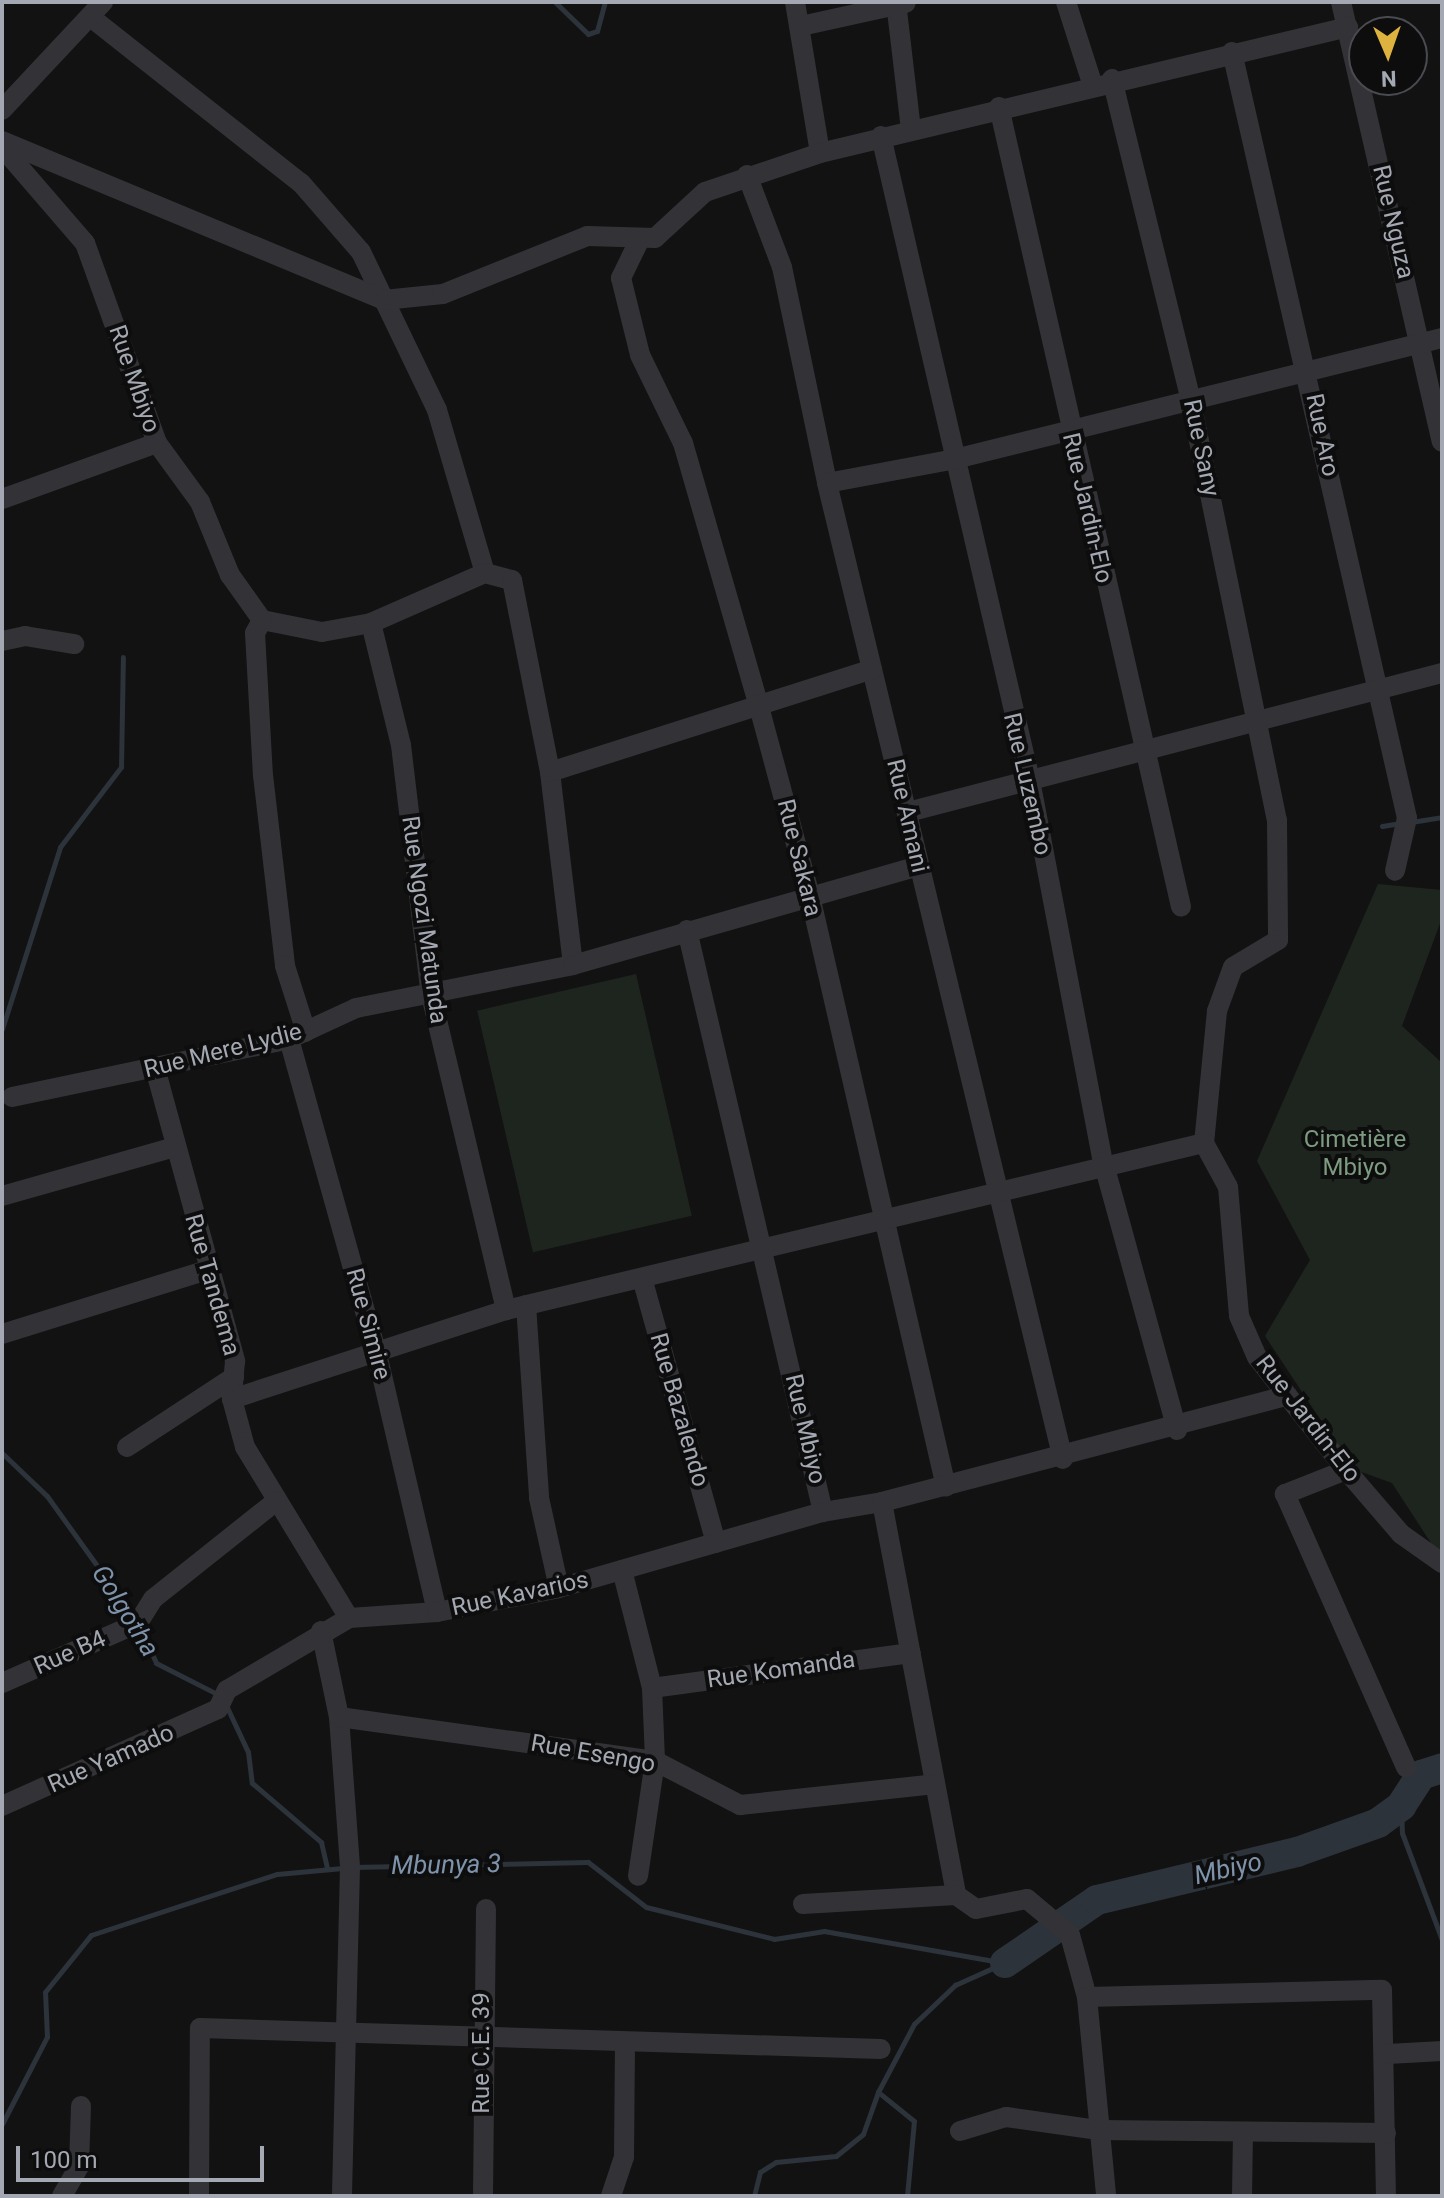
<!DOCTYPE html>
<html>
<head>
<meta charset="utf-8">
<style>
	body { margin:0 }
	#map { position:relative; width:1444px; height:2198px; overflow:hidden; background:#121213; font-family:Roboto,sans-serif }
	div>[style] { position:absolute }
	.green>* { inset:0; background:#1e251f; transform-origin:0 0 }
	.stream>* { height:5px; margin:-2.5px; padding:0 2.5px; transform-origin:2.5px; border-radius:2.5px; background:#2c333a }
	.river>* { height:30px; margin:-15px; padding:0 15px; transform-origin:15px; border-radius:15px; background:#2c333a }
	.minor>* { height:20px; margin:-10px; padding:0 10px; transform-origin:10px; border-radius:10px; background:#333337 }
	span { translate:-50% -50%; white-space:nowrap; text-align:center; line-height:1.15; -webkit-text-stroke:8px #0d0d0e; paint-order:stroke }
	.street-label { font-size:24px; color:#a4a8b2 }
	.park-label { font-size:24px; color:#7d9b81 }
	.water-label { font-size:26px; color:#7e93aa; font-style:italic }
	.frame { position:absolute; inset:0; border:4px solid #a4a8b2; pointer-events:none }
	.north { position:absolute; left:1348px; top:16px; width:80px; height:80px; box-sizing:border-box; background:#0d0d0e; border:2px solid #494b50; border-radius:50%; rotate:178deg; font-size:22px; font-weight:700; line-height:32px; text-align:center; color:#a4a8b2 }
	.north::after { content:''; display:block; margin:auto; width:28px; height:36px; background:#deb23e; clip-path:polygon(50% 0,100% 100%,50% 72%,0 100%) }
	.scale { position:absolute; left:16px; top:2146px; width:248px; height:36px; box-sizing:border-box; border:4px solid #a4a8b2; border-top:0; padding-left:10px; font-size:24px; line-height:28px; white-space:nowrap; color:#a4a8b2; -webkit-text-stroke:6px #0d0d0e; paint-order:stroke }
</style>
</head>
<body>
<div id="map">
	<div class="green">
		<i style="clip-path:polygon(1378px 884px,1442px 890px,1442px 918px,1402px 1026px,1442px 1063px,1442px 1560px,1392px 1483px,1353px 1469px,1265px 1336px,1310px 1260px,1257px 1161px)"></i>
		<i style="left:636px;top:974px;width:248px;height:163px;rotate:77deg"></i>
	</div>
	<div class="stream">
		<i style="left:555px;top:2px;width:46px;rotate:44.1deg"></i>
		<i style="left:588px;top:34px;width:9px;rotate:-18deg"></i>
		<i style="left:597px;top:31px;width:30px;rotate:-75deg"></i>
		<i style="left:1411px;top:822px;width:31px;rotate:-9deg"></i>
		<i style="left:1382px;top:826px;width:19px;rotate:-9deg"></i>
		<i style="left:2px;top:1029px;width:191px;rotate:-72.3deg"></i>
		<i style="left:60px;top:847px;width:101px;rotate:-52.7deg"></i>
		<i style="left:121px;top:767px;width:110px;rotate:-89deg"></i>
		<i style="left:2px;top:1453px;width:62px;rotate:43.7deg"></i>
		<i style="left:47px;top:1496px;width:149px;rotate:54.3deg"></i>
		<i style="left:141px;top:1629px;width:37px;rotate:66deg"></i>
		<i style="left:156px;top:1663px;width:71px;rotate:26.9deg"></i>
		<i style="left:225px;top:1703px;width:54px;rotate:64.9deg"></i>
		<i style="left:248px;top:1752px;width:31px;rotate:83deg"></i>
		<i style="left:252px;top:1783px;width:91px;rotate:40.5deg"></i>
		<i style="left:321px;top:1842px;width:27px;rotate:77deg"></i>
		<i style="left:1401px;top:1806px;width:27px;rotate:88deg"></i>
		<i style="left:1402px;top:1833px;width:114px;rotate:69.5deg"></i>
		<i style="left:353px;top:1867px;width:235px;rotate:-1.2deg"></i>
		<i style="left:588px;top:1862px;width:73px;rotate:37.8deg"></i>
		<i style="left:646px;top:1907px;width:132px;rotate:14deg"></i>
		<i style="left:774px;top:1939px;width:51px;rotate:-9.1deg"></i>
		<i style="left:824px;top:1931px;width:184px;rotate:10deg"></i>
		<i style="left:2px;top:2124px;width:98px;rotate:-62.7deg"></i>
		<i style="left:47px;top:2037px;width:45px;rotate:-92.5deg"></i>
		<i style="left:45px;top:1992px;width:73px;rotate:-51.1deg"></i>
		<i style="left:91px;top:1935px;width:196px;rotate:-18.2deg"></i>
		<i style="left:277px;top:1874px;width:66px;rotate:-5.2deg"></i>
		<i style="left:754px;top:2196px;width:25px;rotate:-76deg"></i>
		<i style="left:760px;top:2172px;width:19px;rotate:-32deg"></i>
		<i style="left:776px;top:2162px;width:60px;rotate:-5.7deg"></i>
		<i style="left:836px;top:2156px;width:35px;rotate:-39deg"></i>
		<i style="left:863px;top:2134px;width:45px;rotate:-70.3deg"></i>
		<i style="left:907px;top:2196px;width:75px;rotate:-84.7deg"></i>
		<i style="left:914px;top:2121px;width:46px;rotate:-141.1deg"></i>
		<i style="left:878px;top:2092px;width:77px;rotate:-62.1deg"></i>
		<i style="left:914px;top:2024px;width:57px;rotate:-43.6deg"></i>
		<i style="left:955px;top:1985px;width:54px;rotate:-24.2deg"></i>
	</div>
	<div class="river">
		<i style="left:1005px;top:1963px;width:112px;rotate:-34.4deg"></i>
		<i style="left:1097px;top:1900px;width:206px;rotate:-13.5deg"></i>
		<i style="left:1297px;top:1852px;width:86px;rotate:-19.7deg"></i>
		<i style="left:1378px;top:1823px;width:29px;rotate:-36deg"></i>
		<i style="left:1401px;top:1806px;width:37px;rotate:-57deg"></i>
		<i style="left:1421px;top:1775px;width:22px;rotate:-18deg"></i>
	</div>
	<div class="minor">
		<i style="left:795px;top:2px;width:153px;rotate:80.6deg"></i>
		<i style="left:896px;top:2px;width:128px;rotate:83.3deg"></i>
		<i style="left:1066px;top:2px;width:85px;rotate:72.2deg"></i>
		<i style="left:1341px;top:2px;width:451px;rotate:77.1deg"></i>
		<i style="left:93px;top:19px;width:265px;rotate:38.3deg"></i>
		<i style="left:301px;top:183px;width:91px;rotate:49deg"></i>
		<i style="left:361px;top:252px;width:175px;rotate:64.3deg"></i>
		<i style="left:437px;top:410px;width:170px;rotate:73.6deg"></i>
		<i style="left:485px;top:573px;width:28px;rotate:15deg"></i>
		<i style="left:512px;top:580px;width:196px;rotate:78.8deg"></i>
		<i style="left:550px;top:772px;width:194px;rotate:83.2deg"></i>
		<i style="left:801px;top:26px;width:107px;rotate:-12.4deg"></i>
		<i style="left:1232px;top:52px;width:786px;rotate:77.13deg"></i>
		<i style="left:1407px;top:818px;width:54px;rotate:102.8deg"></i>
		<i style="left:1112px;top:79px;width:327px;rotate:76.2deg"></i>
		<i style="left:1190px;top:397px;width:432px;rotate:78.4deg"></i>
		<i style="left:1277px;top:820px;width:120px;rotate:89.5deg"></i>
		<i style="left:1278px;top:940px;width:52px;rotate:149deg"></i>
		<i style="left:1233px;top:967px;width:47px;rotate:110deg"></i>
		<i style="left:1217px;top:1011px;width:133px;rotate:95.6deg"></i>
		<i style="left:1204px;top:1143px;width:50px;rotate:61.4deg"></i>
		<i style="left:1228px;top:1187px;width:129px;rotate:85.1deg"></i>
		<i style="left:1239px;top:1316px;width:45px;rotate:66.3deg"></i>
		<i style="left:1257px;top:1357px;width:144px;rotate:51.8deg"></i>
		<i style="left:1346px;top:1470px;width:84px;rotate:49.3deg"></i>
		<i style="left:1401px;top:1534px;width:50px;rotate:35.3deg"></i>
		<i style="left:999px;top:107px;width:820px;rotate:77.18deg"></i>
		<i style="left:2px;top:110px;width:148px;rotate:-46.9deg"></i>
		<i style="left:881px;top:136px;width:661px;rotate:76.97deg"></i>
		<i style="left:1030px;top:780px;width:388px;rotate:79.2deg"></i>
		<i style="left:1103px;top:1161px;width:279px;rotate:74.6deg"></i>
		<i style="left:2px;top:141px;width:414px;rotate:22.6deg"></i>
		<i style="left:384px;top:300px;width:59px;rotate:-5.8deg"></i>
		<i style="left:443px;top:294px;width:155px;rotate:-21.9deg"></i>
		<i style="left:587px;top:236px;width:68px;rotate:1.7deg"></i>
		<i style="left:655px;top:238px;width:68px;rotate:-42.6deg"></i>
		<i style="left:705px;top:192px;width:121px;rotate:-18.7deg"></i>
		<i style="left:820px;top:153px;width:543px;rotate:-13.42deg"></i>
		<i style="left:2px;top:147px;width:127px;rotate:49.2deg"></i>
		<i style="left:85px;top:243px;width:213px;rotate:70.2deg"></i>
		<i style="left:157px;top:443px;width:73px;rotate:53.9deg"></i>
		<i style="left:200px;top:502px;width:79px;rotate:67.7deg"></i>
		<i style="left:230px;top:575px;width:55px;rotate:54.6deg"></i>
		<i style="left:262px;top:620px;width:61px;rotate:11.3deg"></i>
		<i style="left:322px;top:632px;width:50px;rotate:-10.4deg"></i>
		<i style="left:371px;top:623px;width:124px;rotate:-23.7deg"></i>
		<i style="left:747px;top:175px;width:98px;rotate:69.2deg"></i>
		<i style="left:782px;top:267px;width:221px;rotate:78.2deg"></i>
		<i style="left:827px;top:483px;width:1004px;rotate:76.41deg"></i>
		<i style="left:638px;top:243px;width:39px;rotate:116deg"></i>
		<i style="left:621px;top:278px;width:79px;rotate:76.1deg"></i>
		<i style="left:640px;top:355px;width:98px;rotate:64deg"></i>
		<i style="left:683px;top:443px;width:271px;rotate:73.9deg"></i>
		<i style="left:758px;top:703px;width:200px;rotate:74.9deg"></i>
		<i style="left:810px;top:896px;width:606px;rotate:77.04deg"></i>
		<i style="left:827px;top:483px;width:130px;rotate:-10.6deg"></i>
		<i style="left:955px;top:459px;width:502px;rotate:-13.95deg"></i>
		<i style="left:2px;top:499px;width:165px;rotate:-19.9deg"></i>
		<i style="left:262px;top:620px;width:15px;rotate:118deg"></i>
		<i style="left:255px;top:633px;width:142px;rotate:86.8deg"></i>
		<i style="left:263px;top:775px;width:192px;rotate:83.4deg"></i>
		<i style="left:285px;top:966px;width:69px;rotate:72.3deg"></i>
		<i style="left:371px;top:623px;width:126px;rotate:76.2deg"></i>
		<i style="left:401px;top:745px;width:252px;rotate:83.2deg"></i>
		<i style="left:431px;top:995px;width:324px;rotate:76.6deg"></i>
		<i style="left:2px;top:641px;width:24px;rotate:-12deg"></i>
		<i style="left:25px;top:636px;width:50px;rotate:9.3deg"></i>
		<i style="left:550px;top:772px;width:338px;rotate:-17.7deg"></i>
		<i style="left:908px;top:812px;width:552px;rotate:-14.59deg"></i>
		<i style="left:687px;top:930px;width:598px;rotate:76.85deg"></i>
		<i style="left:823px;top:1512px;width:60px;rotate:-9.6deg"></i>
		<i style="left:882px;top:1502px;width:400px;rotate:79.3deg"></i>
		<i style="left:956px;top:1895px;width:24px;rotate:35deg"></i>
		<i style="left:976px;top:1909px;width:52px;rotate:-11.1deg"></i>
		<i style="left:1027px;top:1899px;width:56px;rotate:39.9deg"></i>
		<i style="left:1070px;top:1935px;width:64px;rotate:74.7deg"></i>
		<i style="left:1087px;top:1997px;width:200px;rotate:84.5deg"></i>
		<i style="left:289px;top:1039px;width:327px;rotate:74.4deg"></i>
		<i style="left:377px;top:1354px;width:265px;rotate:76.9deg"></i>
		<i style="left:155px;top:1068px;width:304px;rotate:74.7deg"></i>
		<i style="left:235px;top:1361px;width:38px;rotate:95deg"></i>
		<i style="left:232px;top:1399px;width:50px;rotate:74.8deg"></i>
		<i style="left:245px;top:1447px;width:200px;rotate:58.7deg"></i>
		<i style="left:12px;top:1097px;width:283px;rotate:-11.8deg"></i>
		<i style="left:289px;top:1039px;width:74px;rotate:-24.8deg"></i>
		<i style="left:356px;top:1008px;width:221px;rotate:-11.2deg"></i>
		<i style="left:573px;top:965px;width:360px;rotate:-16deg"></i>
		<i style="left:2px;top:1196px;width:180px;rotate:-15.8deg"></i>
		<i style="left:642px;top:1278px;width:275px;rotate:74.4deg"></i>
		<i style="left:526px;top:1305px;width:193px;rotate:86.1deg"></i>
		<i style="left:539px;top:1498px;width:92px;rotate:77.5deg"></i>
		<i style="left:2px;top:1334px;width:215px;rotate:-17.3deg"></i>
		<i style="left:232px;top:1399px;width:288px;rotate:-18deg"></i>
		<i style="left:506px;top:1310px;width:718px;rotate:-13.46deg"></i>
		<i style="left:127px;top:1447px;width:128px;rotate:-33.2deg"></i>
		<i style="left:1346px;top:1470px;width:66px;rotate:158.5deg"></i>
		<i style="left:1285px;top:1494px;width:299px;rotate:66.1deg"></i>
		<i style="left:882px;top:1502px;width:419px;rotate:-14.7deg"></i>
		<i style="left:622px;top:1570px;width:122px;rotate:75.7deg"></i>
		<i style="left:652px;top:1688px;width:73px;rotate:87.6deg"></i>
		<i style="left:655px;top:1761px;width:116px;rotate:98.4deg"></i>
		<i style="left:321px;top:1631px;width:88px;rotate:78.2deg"></i>
		<i style="left:339px;top:1717px;width:150px;rotate:85.8deg"></i>
		<i style="left:350px;top:1867px;width:329px;rotate:91.4deg"></i>
		<i style="left:2px;top:1683px;width:149px;rotate:-23.8deg"></i>
		<i style="left:138px;top:1623px;width:28px;rotate:-58deg"></i>
		<i style="left:153px;top:1599px;width:157px;rotate:-38.5deg"></i>
		<i style="left:652px;top:1688px;width:261px;rotate:-7.7deg"></i>
		<i style="left:339px;top:1717px;width:319px;rotate:7.9deg"></i>
		<i style="left:655px;top:1761px;width:96px;rotate:27.4deg"></i>
		<i style="left:740px;top:1805px;width:196px;rotate:-6.1deg"></i>
		<i style="left:2px;top:1806px;width:237px;rotate:-24.2deg"></i>
		<i style="left:218px;top:1709px;width:21px;rotate:-65deg"></i>
		<i style="left:227px;top:1690px;width:142px;rotate:-30.5deg"></i>
		<i style="left:349px;top:1618px;width:88px;rotate:-3.9deg"></i>
		<i style="left:437px;top:1612px;width:124px;rotate:-11.1deg"></i>
		<i style="left:559px;top:1588px;width:275px;rotate:-16.1deg"></i>
		<i style="left:803px;top:1904px;width:153px;rotate:-3.4deg"></i>
		<i style="left:1087px;top:1997px;width:295px;rotate:-1.4deg"></i>
		<i style="left:1382px;top:1990px;width:206px;rotate:88.9deg"></i>
		<i style="left:1388px;top:2054px;width:54px;rotate:-3.2deg"></i>
		<i style="left:960px;top:2131px;width:48px;rotate:-16.9deg"></i>
		<i style="left:1006px;top:2117px;width:92px;rotate:8.1deg"></i>
		<i style="left:1097px;top:2130px;width:289px;rotate:0.6deg"></i>
		<i style="left:62px;top:2196px;width:34px;rotate:-60deg"></i>
		<i style="left:79px;top:2166px;width:60px;rotate:-88.1deg"></i>
		<i style="left:199px;top:2196px;width:168px;rotate:-89.7deg"></i>
		<i style="left:200px;top:2028px;width:681px;rotate:1.77deg"></i>
		<i style="left:483px;top:2196px;width:287px;rotate:-89.4deg"></i>
		<i style="left:611px;top:2196px;width:41px;rotate:-71.6deg"></i>
		<i style="left:624px;top:2157px;width:114px;rotate:-89.5deg"></i>
		<i style="left:1242px;top:2196px;width:63px;rotate:-89.1deg"></i>
	</div>
	<div class="street-label">
		<span style="left:1393px;top:222px;rotate:77deg">Rue Nguza</span>
		<span style="left:134px;top:379px;rotate:71deg">Rue Mbiyo</span>
		<span style="left:1322px;top:435px;rotate:78deg">Rue Aro</span>
		<span style="left:1201px;top:448px;rotate:78deg">Rue Sany</span>
		<span style="left:1087px;top:508px;rotate:77deg">Rue Jardin-Elo</span>
		<span style="left:1027px;top:784px;rotate:77deg">Rue Luzembo</span>
		<span style="left:907px;top:816px;rotate:77deg">Rue Amani</span>
		<span style="left:799px;top:858px;rotate:76deg">Rue Sakara</span>
		<span style="left:424px;top:920px;rotate:82deg">Rue Ngozi Matunda</span>
		<span style="left:223px;top:1051px;rotate:-14deg">Rue Mere Lydie</span>
		<span style="left:212px;top:1285px;rotate:74deg">Rue Tandema</span>
		<span style="left:368px;top:1324px;rotate:75deg">Rue Simire</span>
		<span style="left:679px;top:1410px;rotate:74deg">Rue Bazalendo</span>
		<span style="left:1308px;top:1419px;rotate:52deg">Rue Jardin-Elo</span>
		<span style="left:805px;top:1429px;rotate:77deg">Rue Mbiyo</span>
		<span style="left:520px;top:1594px;rotate:-12deg">Rue Kavarios</span>
		<span style="left:70px;top:1653px;rotate:-24deg">Rue B4</span>
		<span style="left:781px;top:1670px;rotate:-8deg">Rue Komanda</span>
		<span style="left:593px;top:1754px;rotate:10deg">Rue Esengo</span>
		<span style="left:111px;top:1759px;rotate:-24deg">Rue Yamado</span>
		<span style="left:482px;top:2053px;rotate:-90deg">Rue C.E. 39</span>
	</div>
	<div class="park-label">
		<span style="left:1355px;top:1154px">Cimetière<br>Mbiyo</span>
	</div>
	<div class="water-label">
		<span style="left:125px;top:1611px;rotate:58deg">Golgotha</span>
		<span style="left:446px;top:1865px;rotate:-1deg">Mbunya 3</span>
		<span style="left:1228px;top:1869px;rotate:-13deg">Mbiyo</span>
	</div>
	<div class="frame"></div>
	<div class="north">N</div>
	<div class="scale">100 m</div>
</div>
</body>
</html>
